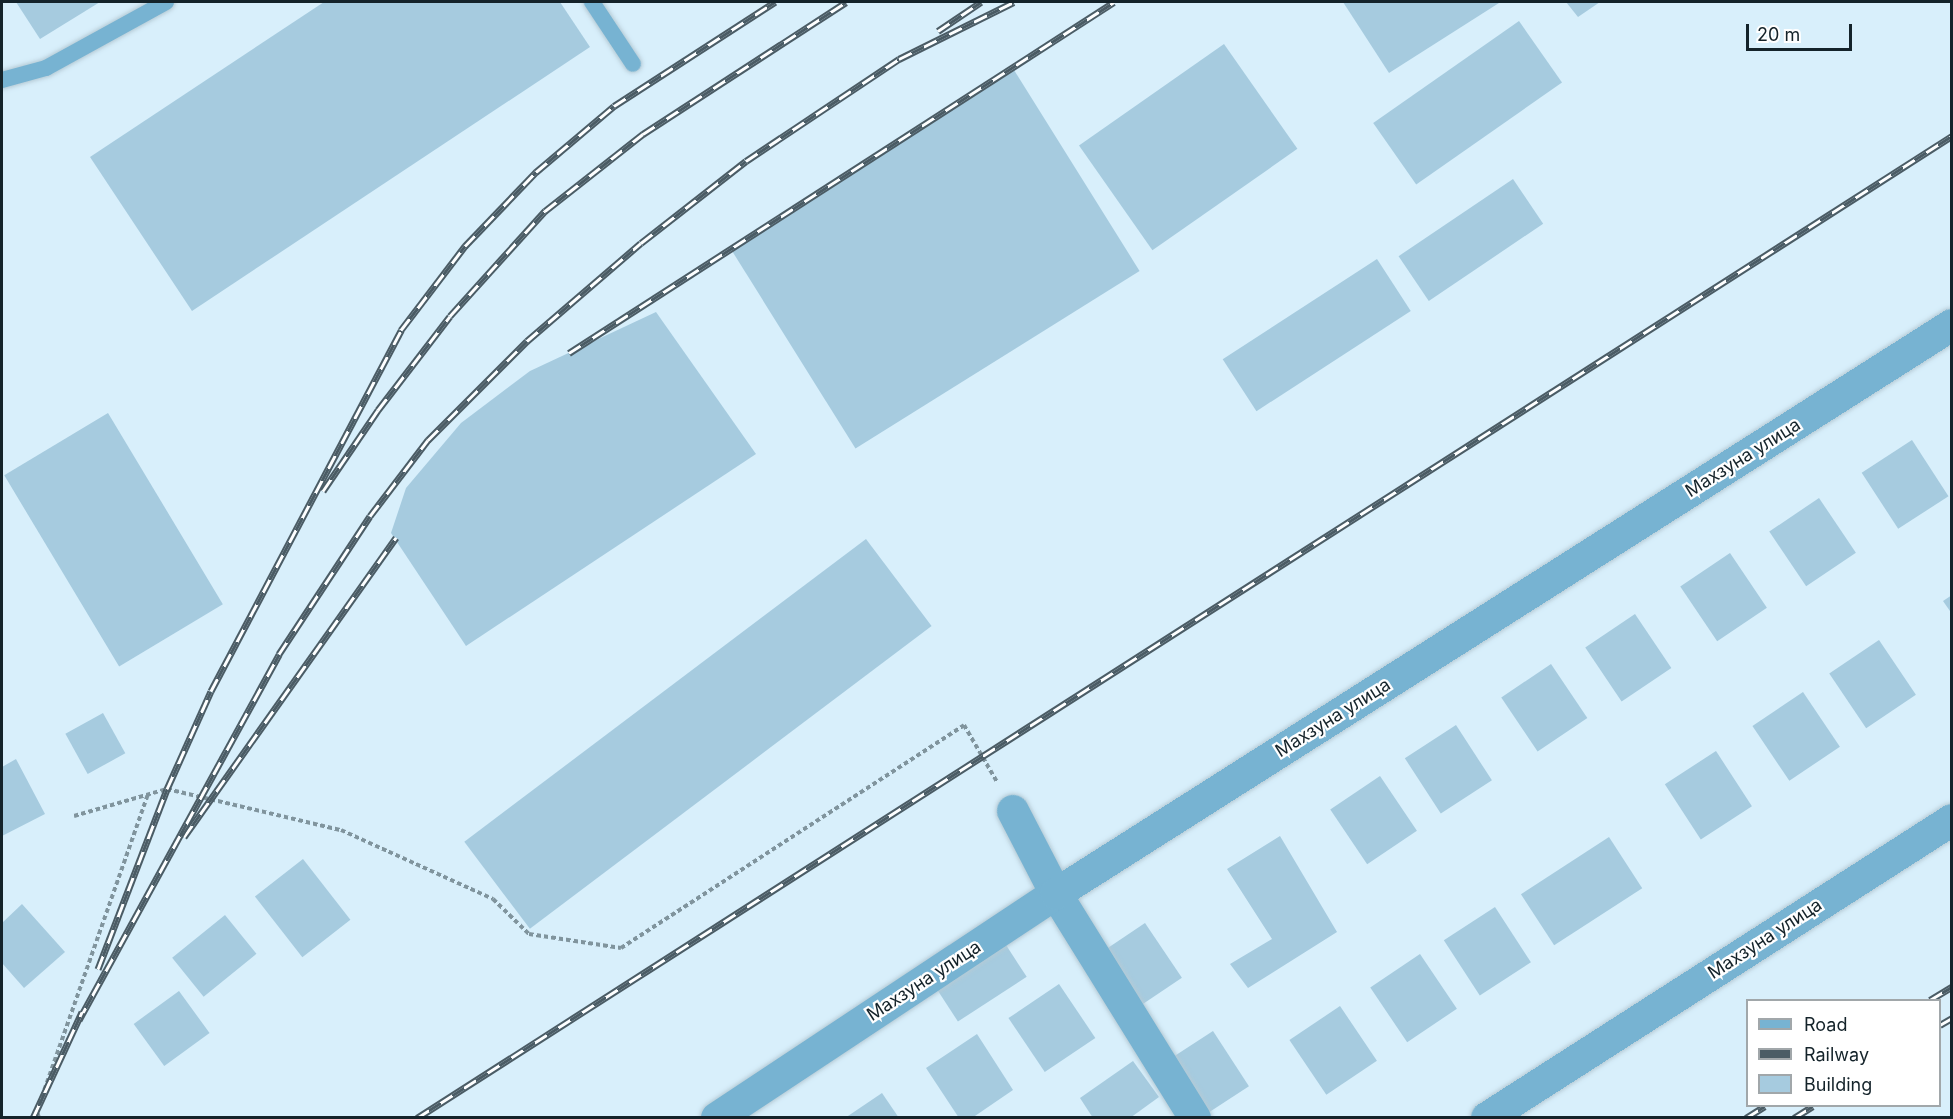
<!DOCTYPE html>
<html>
<head>
<meta charset="utf-8">
<style>
	body { margin:0 }
	#map { position:relative; width:1953px; height:1119px; overflow:hidden; background:#d8effb; font-family:Inter,sans-serif }
	div>[style] { position:absolute }
	.building>* { inset:0; background:#a6cbdf; transform-origin:0 0 }
	.path>* { height:4px; margin-top:-2px; transform-origin:0; background:repeating-linear-gradient(90deg,#80949d 0 4.5px,transparent 0 7.5px) }
	.roads { filter:drop-shadow(0 0 2px #b5cad5) drop-shadow(0 0 2px #b5cad5) }
	.service>* { height:16px; margin:-8px; padding:0 8px; transform-origin:8px; border-radius:8px; background:#77b3d2 }
	.minor>* { height:32px; margin:-16px; padding:0 16px; transform-origin:16px; border-radius:16px; background:#77b3d2 }
	.rail>* { height:7px; margin-top:-3.5px; transform-origin:0; background:repeating-linear-gradient(90deg,#fff 0 14px,#4b5c65 0 28px); box-sizing:border-box; border-block:2px solid #4b5c65 }
	span { translate:-50% -50%; white-space:nowrap; text-align:center; line-height:1.15; -webkit-text-stroke:4.5px #fff; paint-order:stroke }
	.street-label { font-size:18px; color:#14232a }
	.frame { position:absolute; inset:0; border:3px solid #14232a; pointer-events:none }
	.legend { position:absolute; left:1746px; top:999px; width:195px; height:108px; box-sizing:border-box; background:#fff; border:2px solid #a1a7aa; margin:0; padding:8px 10px; list-style:none; font-size:18px; color:#14232a }
	.legend li { display:flex; align-items:center; gap:12px; height:30px }
	.legend b { width:30px; border:2px solid #a1a7aa }
	.scale { position:absolute; left:1746px; top:24px; width:106px; height:27px; box-sizing:border-box; border:3px solid #14232a; border-top:0; padding-left:8px; font-size:18px; line-height:21px; white-space:nowrap; color:#14232a; -webkit-text-stroke:4px #fff; paint-order:stroke }
</style>
</head>
<body>
<div id="map">
	<div class="building">
		<i style="clip-path:polygon(16px 2px,100px 2px,40px 39px)"></i>
		<i style="clip-path:polygon(324px 2px,560px 2px,590px 47px,192px 311px,90px 157px)"></i>
		<i style="clip-path:polygon(1343px 2px,1498px 2px,1499px 3px,1389px 73px)"></i>
		<i style="clip-path:polygon(1566px 2px,1600px 2px,1578px 17px)"></i>
		<i style="left:1519px;top:21px;width:75px;height:178px;rotate:55deg"></i>
		<i style="left:1224px;top:44px;width:128px;height:177px;rotate:55deg"></i>
		<i style="left:1014px;top:70px;width:237px;height:335px;rotate:58deg"></i>
		<i style="left:1513px;top:179px;width:54px;height:138px;rotate:56deg"></i>
		<i style="left:1377px;top:259px;width:62px;height:184px;rotate:57deg"></i>
		<i style="clip-path:polygon(656px 312px,756px 454px,466px 646px,391px 533px,406px 488px,461px 423px,530px 371px)"></i>
		<i style="left:108px;top:413px;width:223px;height:121px;rotate:59deg"></i>
		<i style="left:1912px;top:440px;width:67px;height:60px;rotate:57deg"></i>
		<i style="left:1819px;top:498px;width:66px;height:60px;rotate:56deg"></i>
		<i style="left:866px;top:539px;width:109px;height:503px;rotate:53deg"></i>
		<i style="left:1730px;top:553px;width:66px;height:60px;rotate:56deg"></i>
		<i style="clip-path:polygon(1952px 595px,1952px 614px,1943px 601px)"></i>
		<i style="left:1635px;top:614px;width:65px;height:60px;rotate:56deg"></i>
		<i style="left:1879px;top:640px;width:66px;height:60px;rotate:56deg"></i>
		<i style="left:1551px;top:664px;width:65px;height:60px;rotate:56deg"></i>
		<i style="left:1803px;top:692px;width:66px;height:61px;rotate:56deg"></i>
		<i style="left:103px;top:713px;width:46px;height:43px;rotate:61deg"></i>
		<i style="left:1456px;top:725px;width:66px;height:61px;rotate:57deg"></i>
		<i style="left:1716px;top:751px;width:66px;height:61px;rotate:57deg"></i>
		<i style="clip-path:polygon(16px 759px,45px 814px,2px 836px,2px 767px)"></i>
		<i style="left:1380px;top:776px;width:66px;height:60px;rotate:56deg"></i>
		<i style="clip-path:polygon(1280px 836px,1337px 932px,1248px 988px,1230px 964px,1272px 939px,1227px 869px)"></i>
		<i style="left:1609px;top:837px;width:61px;height:105px;rotate:57deg"></i>
		<i style="left:303px;top:859px;width:77px;height:61px;rotate:52deg"></i>
		<i style="clip-path:polygon(22px 904px,65px 952px,24px 988px,2px 963px,2px 923px)"></i>
		<i style="left:1495px;top:907px;width:66px;height:61px;rotate:57deg"></i>
		<i style="left:225px;top:915px;width:50px;height:68px;rotate:51deg"></i>
		<i style="left:1145px;top:923px;width:66px;height:61px;rotate:56deg"></i>
		<i style="left:1006px;top:945px;width:38px;height:82px;rotate:57deg"></i>
		<i style="left:1420px;top:954px;width:66px;height:60px;rotate:56deg"></i>
		<i style="left:1059px;top:984px;width:65px;height:61px;rotate:56deg"></i>
		<i style="left:179px;top:991px;width:52px;height:56px;rotate:54deg"></i>
		<i style="left:1340px;top:1006px;width:66px;height:61px;rotate:56deg"></i>
		<i style="left:1213px;top:1031px;width:66px;height:61px;rotate:57deg"></i>
		<i style="clip-path:polygon(977px 1034px,1013px 1090px,972px 1118px,959px 1118px,926px 1068px)"></i>
		<i style="clip-path:polygon(1133px 1061px,1159px 1097px,1130px 1118px,1093px 1118px,1080px 1098px)"></i>
		<i style="clip-path:polygon(882px 1093px,899px 1118px,845px 1118px)"></i>
	</div>
	<div class="path">
		<i style="left:74px;top:816px;width:97px;rotate:-16.2deg"></i>
		<i style="left:167px;top:789px;width:179px;rotate:13.3deg"></i>
		<i style="left:341px;top:830px;width:167px;rotate:24.4deg"></i>
		<i style="left:493px;top:899px;width:50px;rotate:44.2deg"></i>
		<i style="left:529px;top:934px;width:93px;rotate:8.7deg"></i>
		<i style="left:621px;top:948px;width:409px;rotate:-33deg"></i>
		<i style="left:964px;top:725px;width:66px;rotate:59.9deg"></i>
		<i style="left:39px;top:1118px;width:7px;rotate:-106deg"></i>
		<i style="left:37px;top:1111px;width:336px;rotate:-70.7deg"></i>
	</div>
	<div class="roads">
		<div class="service">
			<i style="left:592px;top:2px;width:74px;rotate:56.5deg"></i>
			<i style="left:2px;top:80px;width:46px;rotate:-15.3deg"></i>
			<i style="left:46px;top:68px;width:137px;rotate:-28.8deg"></i>
		</div>
		<div class="minor">
			<i style="left:1013px;top:811px;width:93px;rotate:62.6deg"></i>
			<i style="left:1056px;top:894px;width:264px;rotate:58.2deg"></i>
			<i style="left:717px;top:1118px;width:406px;rotate:-33.5deg"></i>
			<i style="left:1056px;top:894px;width:1061px;rotate:-32.42deg"></i>
			<i style="left:1487px;top:1118px;width:552px;rotate:-32.65deg"></i>
		</div>
	</div>
	<div class="rail">
		<i style="left:938px;top:31px;width:52px;rotate:-34deg"></i>
		<i style="left:569px;top:353px;width:648px;rotate:-32.78deg"></i>
		<i style="left:323px;top:491px;width:98px;rotate:-55.8deg"></i>
		<i style="left:378px;top:410px;width:118px;rotate:-52.5deg"></i>
		<i style="left:450px;top:316px;width:142px;rotate:-47.9deg"></i>
		<i style="left:545px;top:211px;width:125px;rotate:-38.2deg"></i>
		<i style="left:643px;top:134px;width:242px;rotate:-33deg"></i>
		<i style="left:184px;top:837px;width:367px;rotate:-54.7deg"></i>
		<i style="left:98px;top:969px;width:193px;rotate:-69deg"></i>
		<i style="left:167px;top:789px;width:107px;rotate:-65.8deg"></i>
		<i style="left:211px;top:691px;width:408px;rotate:-62.2deg"></i>
		<i style="left:401px;top:330px;width:106px;rotate:-52.7deg"></i>
		<i style="left:465px;top:246px;width:103px;rotate:-46.2deg"></i>
		<i style="left:536px;top:172px;width:102px;rotate:-40.2deg"></i>
		<i style="left:614px;top:106px;width:192px;rotate:-32.9deg"></i>
		<i style="left:1930px;top:1000px;width:26px;rotate:-31deg"></i>
		<i style="left:79px;top:1020px;width:417px;rotate:-61.3deg"></i>
		<i style="left:279px;top:654px;width:165px;rotate:-56.6deg"></i>
		<i style="left:370px;top:516px;width:96px;rotate:-52.7deg"></i>
		<i style="left:428px;top:440px;width:140px;rotate:-45deg"></i>
		<i style="left:527px;top:341px;width:150px;rotate:-40.7deg"></i>
		<i style="left:641px;top:243px;width:133px;rotate:-38deg"></i>
		<i style="left:746px;top:161px;width:184px;rotate:-33.7deg"></i>
		<i style="left:899px;top:59px;width:128px;rotate:-26.4deg"></i>
		<i style="left:1940px;top:1025px;width:14px;rotate:-30deg"></i>
		<i style="left:33px;top:1118px;width:117px;rotate:-65.2deg"></i>
		<i style="left:417px;top:1118px;width:1822px;rotate:-32.61deg"></i>
		<i style="left:1746px;top:1118px;width:22px;rotate:-32deg"></i>
		<i style="left:1794px;top:1118px;width:22px;rotate:-32deg"></i>
	</div>
	<div class="street-label">
		<span style="left:1743px;top:458px;rotate:-32deg">Махзуна улица</span>
		<span style="left:1333px;top:718px;rotate:-32deg">Махзуна улица</span>
		<span style="left:1765px;top:939px;rotate:-33deg">Махзуна улица</span>
		<span style="left:924px;top:981px;rotate:-33deg">Махзуна улица</span>
	</div>
	<div class="frame"></div>
	<ul class="legend">
	<li><b style="height:8px;background:#77b3d2"></b>Road</li>
	<li><b style="height:8px;background:#4b5c65"></b>Railway</li>
	<li><b style="height:16px;background:#a6cbdf"></b>Building</li>
	</ul>
	<div class="scale">20 m</div>
</div>
</body>
</html>
